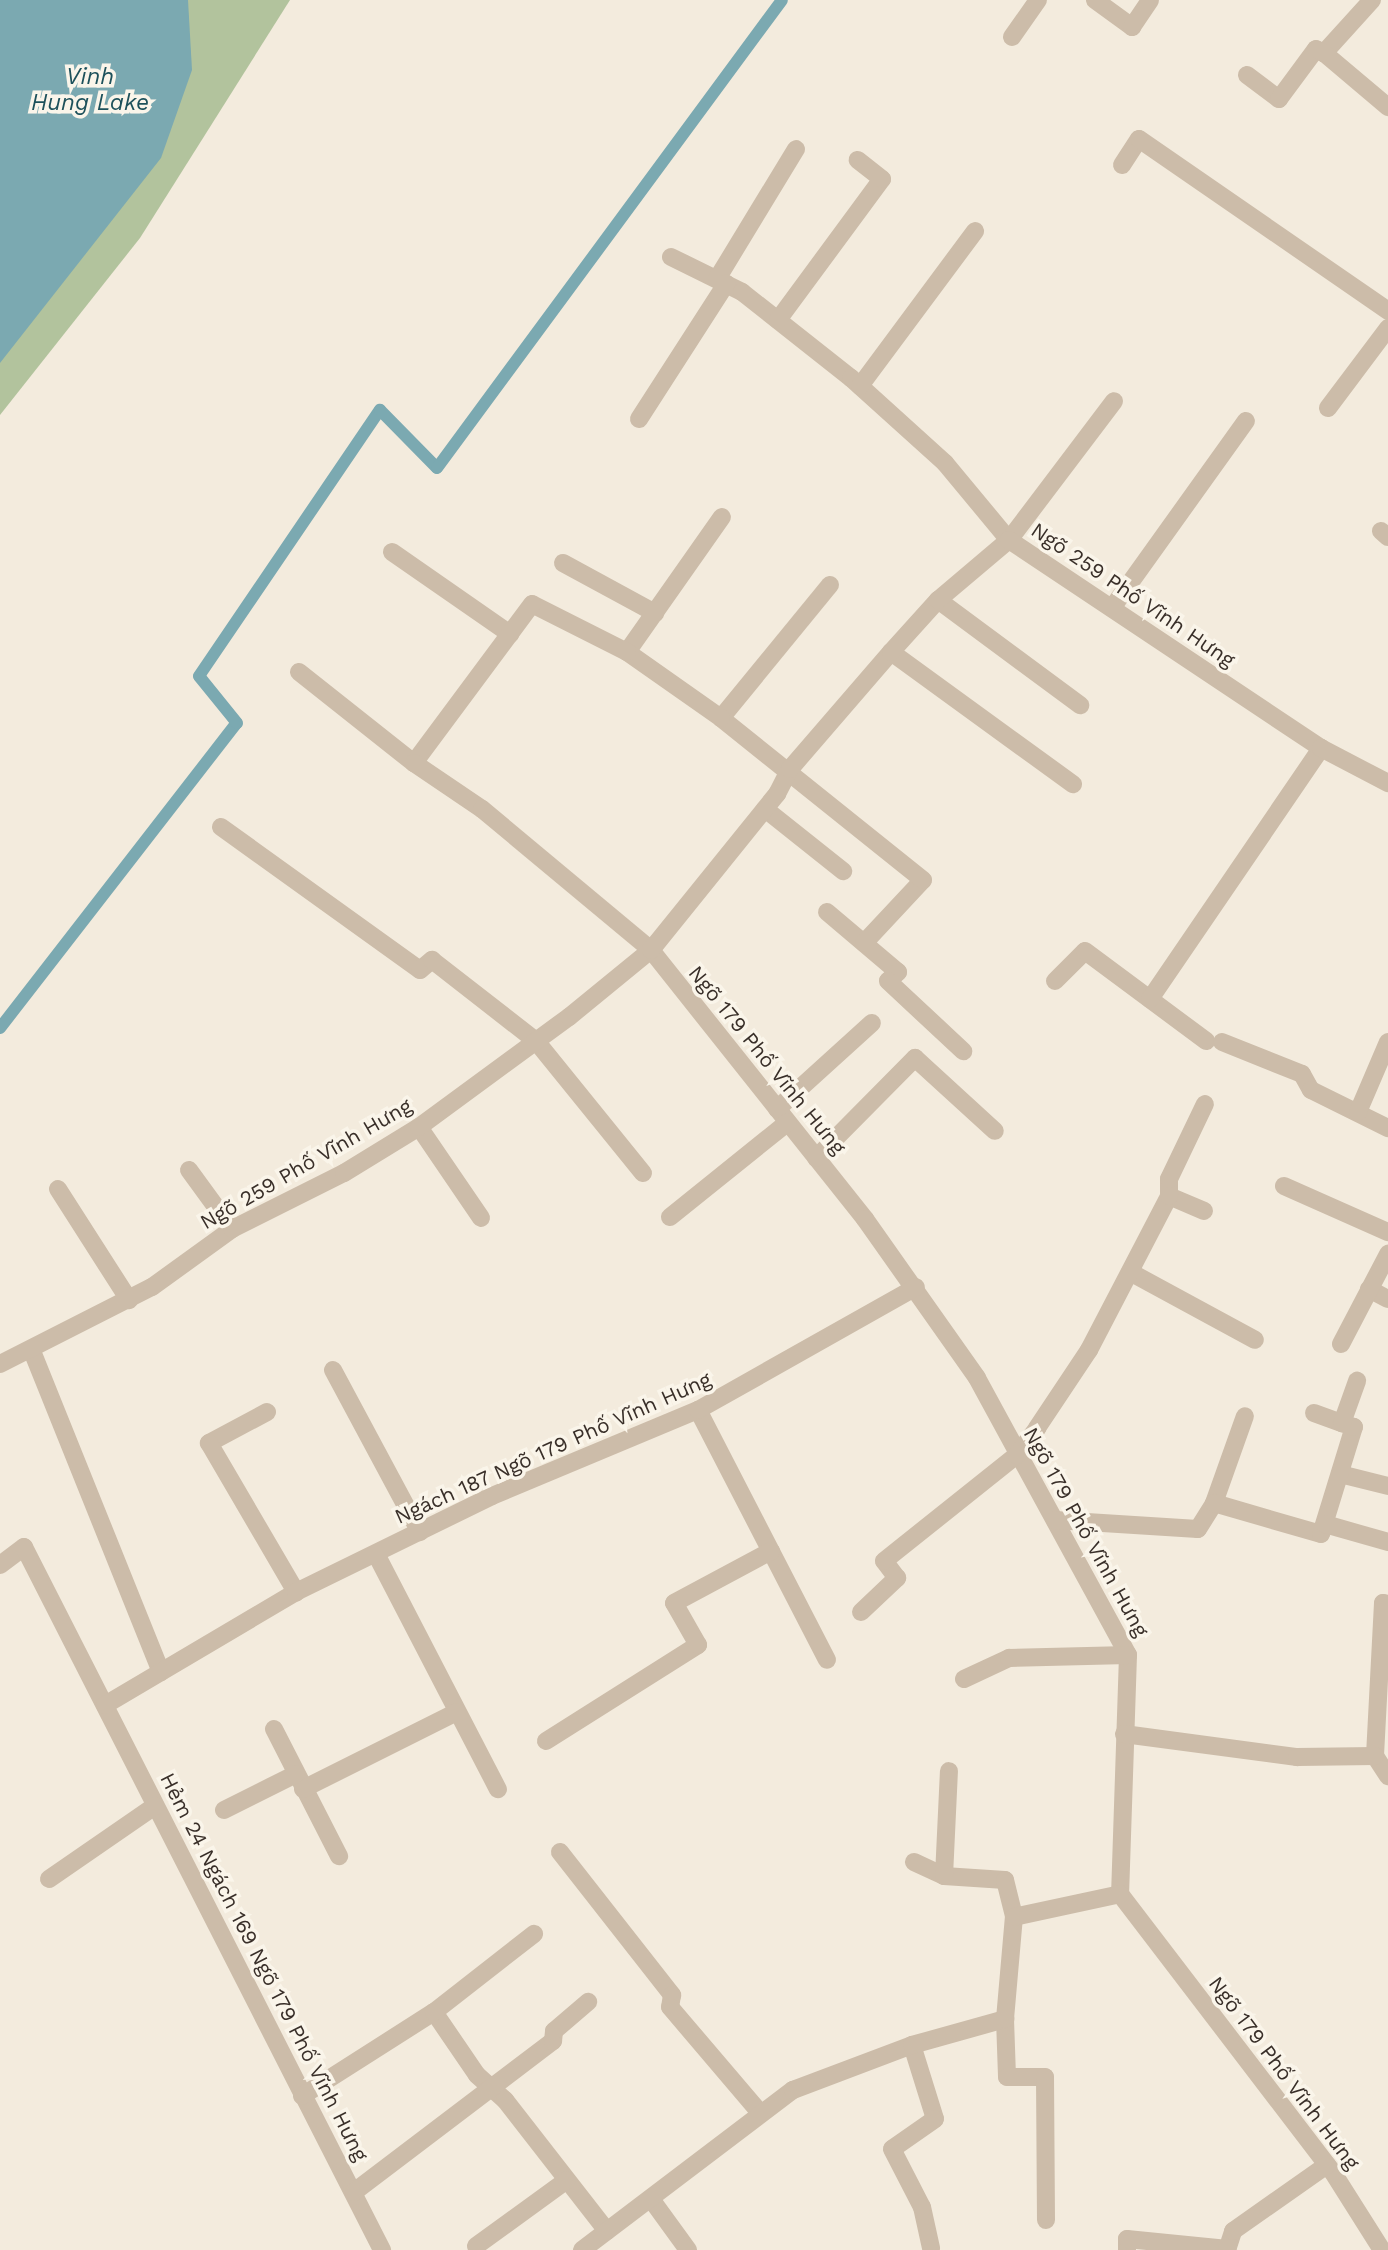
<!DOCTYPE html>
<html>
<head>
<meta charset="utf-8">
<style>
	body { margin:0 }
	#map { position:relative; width:1388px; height:2250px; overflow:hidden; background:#f3ebdd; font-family:"Work Sans",sans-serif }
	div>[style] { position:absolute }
	.green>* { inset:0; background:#b2c39d }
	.water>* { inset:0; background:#7ba9b1 }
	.stream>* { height:12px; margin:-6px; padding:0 6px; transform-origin:6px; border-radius:6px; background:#7ba9b1 }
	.minor>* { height:18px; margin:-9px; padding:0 9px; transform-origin:9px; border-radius:9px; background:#ccbca9 }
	span { translate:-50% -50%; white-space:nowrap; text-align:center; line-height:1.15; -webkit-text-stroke:7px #faf5ea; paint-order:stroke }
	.street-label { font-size:21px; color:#392f29 }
	.water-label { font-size:23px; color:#1d515b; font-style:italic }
</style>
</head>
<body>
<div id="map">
	<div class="green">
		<i style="clip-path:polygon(0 0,290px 0,140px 238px,0 415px)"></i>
	</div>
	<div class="water">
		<i style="clip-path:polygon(0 0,188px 0,192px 70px,161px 158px,0 363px)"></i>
	</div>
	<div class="stream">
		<i style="left:0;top:1028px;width:386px;rotate:-52.2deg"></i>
		<i style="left:237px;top:723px;width:60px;rotate:-129deg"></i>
		<i style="left:199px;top:676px;width:322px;rotate:-55.8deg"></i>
		<i style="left:380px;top:410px;width:81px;rotate:45.5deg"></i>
		<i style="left:437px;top:468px;width:581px;rotate:-53.6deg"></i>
	</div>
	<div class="minor">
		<i style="left:1095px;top:0;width:46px;rotate:36.1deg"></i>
		<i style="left:1132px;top:27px;width:32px;rotate:-56deg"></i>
		<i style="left:1372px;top:0;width:72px;rotate:132.2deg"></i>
		<i style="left:1324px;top:53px;width:84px;rotate:40.2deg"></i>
		<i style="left:1012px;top:37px;width:45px;rotate:-54.9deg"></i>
		<i style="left:1247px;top:75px;width:40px;rotate:37deg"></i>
		<i style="left:1279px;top:99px;width:62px;rotate:-53.5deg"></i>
		<i style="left:1316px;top:49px;width:9px;rotate:27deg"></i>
		<i style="left:1122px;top:165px;width:31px;rotate:-57deg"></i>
		<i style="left:1139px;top:139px;width:303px;rotate:34.6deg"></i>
		<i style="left:671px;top:257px;width:79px;rotate:26.2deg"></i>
		<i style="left:742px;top:292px;width:139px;rotate:38.3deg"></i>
		<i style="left:851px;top:378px;width:127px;rotate:42.1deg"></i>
		<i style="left:945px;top:463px;width:100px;rotate:50.3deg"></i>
		<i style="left:1009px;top:540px;width:174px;rotate:-52.9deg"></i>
		<i style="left:717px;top:279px;width:152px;rotate:-58.7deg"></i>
		<i style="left:778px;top:320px;width:175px;rotate:-53.6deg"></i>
		<i style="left:882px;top:179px;width:31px;rotate:-142deg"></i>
		<i style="left:860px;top:386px;width:193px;rotate:-53.4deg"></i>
		<i style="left:1328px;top:408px;width:100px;rotate:-53.1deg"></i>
		<i style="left:639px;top:419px;width:161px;rotate:-57.2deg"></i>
		<i style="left:1381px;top:531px;width:9px;rotate:41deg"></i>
		<i style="left:392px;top:552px;width:144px;rotate:34.8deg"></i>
		<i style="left:563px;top:563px;width:105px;rotate:28.5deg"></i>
		<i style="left:938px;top:600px;width:177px;rotate:36.5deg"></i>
		<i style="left:1112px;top:608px;width:230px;rotate:-54.4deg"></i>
		<i style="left:627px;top:652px;width:165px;rotate:-54.9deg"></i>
		<i style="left:891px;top:652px;width:225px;rotate:36deg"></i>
		<i style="left:299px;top:672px;width:147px;rotate:38.4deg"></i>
		<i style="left:721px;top:718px;width:172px;rotate:-50.7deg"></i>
		<i style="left:765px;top:809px;width:100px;rotate:38.5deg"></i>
		<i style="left:221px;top:827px;width:245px;rotate:35.7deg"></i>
		<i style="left:420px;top:970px;width:16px;rotate:-40deg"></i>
		<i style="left:432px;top:960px;width:132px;rotate:37.9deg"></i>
		<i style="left:536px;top:1041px;width:170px;rotate:51deg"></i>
		<i style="left:827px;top:912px;width:93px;rotate:40.2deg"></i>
		<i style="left:898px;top:972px;width:13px;rotate:138deg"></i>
		<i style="left:888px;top:981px;width:103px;rotate:43deg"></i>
		<i style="left:864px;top:943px;width:86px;rotate:-46.9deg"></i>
		<i style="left:923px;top:880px;width:259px;rotate:-141.3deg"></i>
		<i style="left:721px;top:718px;width:115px;rotate:-144.9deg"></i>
		<i style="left:627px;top:652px;width:106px;rotate:-153.2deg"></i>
		<i style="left:532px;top:604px;width:198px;rotate:126.6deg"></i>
		<i style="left:414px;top:763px;width:82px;rotate:34.1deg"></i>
		<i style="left:482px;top:809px;width:220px;rotate:39.8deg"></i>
		<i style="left:651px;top:950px;width:344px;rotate:51.5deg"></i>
		<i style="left:865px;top:1219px;width:194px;rotate:54.8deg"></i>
		<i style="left:977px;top:1378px;width:315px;rotate:61.4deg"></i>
		<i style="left:1128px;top:1655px;width:239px;rotate:91.9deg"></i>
		<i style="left:1120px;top:1894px;width:349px;rotate:52.6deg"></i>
		<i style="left:1332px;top:2171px;width:93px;rotate:57.7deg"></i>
		<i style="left:1055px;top:981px;width:42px;rotate:-45deg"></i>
		<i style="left:1085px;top:951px;width:151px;rotate:36.6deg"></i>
		<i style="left:1150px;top:999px;width:304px;rotate:-55.7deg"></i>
		<i style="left:1222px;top:1042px;width:86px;rotate:21.8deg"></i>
		<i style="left:1302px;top:1074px;width:18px;rotate:61deg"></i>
		<i style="left:1311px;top:1090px;width:86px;rotate:26.3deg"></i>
		<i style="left:777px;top:1109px;width:128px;rotate:-42.2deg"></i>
		<i style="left:1358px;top:1112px;width:76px;rotate:-66.8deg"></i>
		<i style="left:419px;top:1127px;width:110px;rotate:55.7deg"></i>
		<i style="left:816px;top:1158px;width:141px;rotate:-45.3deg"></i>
		<i style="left:915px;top:1058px;width:108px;rotate:42.4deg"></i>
		<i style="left:189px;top:1170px;width:73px;rotate:53.9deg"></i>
		<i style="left:1284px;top:1186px;width:114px;rotate:23.9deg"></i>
		<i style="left:58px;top:1189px;width:132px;rotate:57.4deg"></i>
		<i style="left:1169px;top:1196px;width:38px;rotate:23deg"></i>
		<i style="left:670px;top:1217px;width:151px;rotate:-38.8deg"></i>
		<i style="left:1130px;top:1272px;width:142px;rotate:28.5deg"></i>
		<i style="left:1369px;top:1289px;width:21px;rotate:28deg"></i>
		<i style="left:1341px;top:1344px;width:102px;rotate:-62.4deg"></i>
		<i style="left:32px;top:1351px;width:346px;rotate:68.1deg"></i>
		<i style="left:0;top:1364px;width:170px;rotate:-26.9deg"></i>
		<i style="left:152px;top:1287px;width:99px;rotate:-35.9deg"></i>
		<i style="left:232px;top:1229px;width:125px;rotate:-26.6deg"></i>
		<i style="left:344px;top:1173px;width:88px;rotate:-31.5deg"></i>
		<i style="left:419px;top:1127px;width:186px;rotate:-36.3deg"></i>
		<i style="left:569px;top:1017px;width:106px;rotate:-39.3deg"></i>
		<i style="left:651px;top:950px;width:201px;rotate:-51.1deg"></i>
		<i style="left:777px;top:794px;width:28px;rotate:-63deg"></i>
		<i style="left:790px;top:769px;width:155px;rotate:-49.2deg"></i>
		<i style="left:891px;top:652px;width:70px;rotate:-47.9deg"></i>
		<i style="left:938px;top:600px;width:93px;rotate:-40.2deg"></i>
		<i style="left:1009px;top:540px;width:375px;rotate:33.7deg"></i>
		<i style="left:1321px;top:748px;width:76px;rotate:27.6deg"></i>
		<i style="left:333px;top:1370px;width:184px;rotate:61.8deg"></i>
		<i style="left:698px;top:1410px;width:281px;rotate:62.7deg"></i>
		<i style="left:267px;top:1412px;width:66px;rotate:151.9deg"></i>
		<i style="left:209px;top:1443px;width:173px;rotate:59.7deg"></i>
		<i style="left:1314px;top:1413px;width:30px;rotate:20deg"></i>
		<i style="left:1340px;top:1474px;width:49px;rotate:14deg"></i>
		<i style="left:1214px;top:1503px;width:92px;rotate:-70.4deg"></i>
		<i style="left:1055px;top:1520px;width:143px;rotate:3.6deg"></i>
		<i style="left:1198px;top:1529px;width:31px;rotate:-58deg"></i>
		<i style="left:1214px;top:1503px;width:111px;rotate:16.2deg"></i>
		<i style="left:1321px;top:1534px;width:112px;rotate:-72.9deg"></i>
		<i style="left:1354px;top:1427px;width:13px;rotate:-162deg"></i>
		<i style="left:1342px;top:1423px;width:45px;rotate:-70.3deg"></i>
		<i style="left:1325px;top:1524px;width:66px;rotate:15.9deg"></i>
		<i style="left:376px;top:1554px;width:265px;rotate:62.6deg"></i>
		<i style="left:0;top:1565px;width:30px;rotate:-37deg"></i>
		<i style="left:24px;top:1547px;width:789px;rotate:63.01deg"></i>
		<i style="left:1388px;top:1604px;width:5px;rotate:-169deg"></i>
		<i style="left:1383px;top:1603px;width:153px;rotate:93deg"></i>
		<i style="left:1375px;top:1756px;width:24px;rotate:57deg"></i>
		<i style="left:861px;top:1612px;width:50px;rotate:-43.4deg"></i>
		<i style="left:897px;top:1578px;width:21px;rotate:-127deg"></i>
		<i style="left:884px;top:1561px;width:170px;rotate:-38.6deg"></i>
		<i style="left:1017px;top:1455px;width:34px;rotate:-53deg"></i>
		<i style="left:1037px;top:1428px;width:94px;rotate:-56.3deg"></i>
		<i style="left:1089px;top:1350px;width:174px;rotate:-62.5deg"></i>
		<i style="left:1169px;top:1196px;width:17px;rotate:-90deg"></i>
		<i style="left:1169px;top:1179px;width:83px;rotate:-64.4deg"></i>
		<i style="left:964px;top:1679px;width:50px;rotate:-25deg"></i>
		<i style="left:1009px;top:1658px;width:119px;rotate:-1.4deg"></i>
		<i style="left:105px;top:1705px;width:222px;rotate:-30.6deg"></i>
		<i style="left:296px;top:1592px;width:218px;rotate:-26.1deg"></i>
		<i style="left:492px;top:1496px;width:223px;rotate:-22.7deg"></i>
		<i style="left:698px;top:1410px;width:250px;rotate:-29.4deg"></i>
		<i style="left:274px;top:1729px;width:143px;rotate:62.9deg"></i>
		<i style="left:1124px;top:1734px;width:175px;rotate:7.6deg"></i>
		<i style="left:1297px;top:1757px;width:78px;rotate:-0.7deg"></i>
		<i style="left:546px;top:1741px;width:180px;rotate:-32.3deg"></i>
		<i style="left:698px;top:1645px;width:48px;rotate:-119.7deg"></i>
		<i style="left:674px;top:1603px;width:110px;rotate:-28.2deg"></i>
		<i style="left:303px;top:1789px;width:172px;rotate:-26.6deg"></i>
		<i style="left:224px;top:1810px;width:80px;rotate:-26.6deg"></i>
		<i style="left:560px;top:1852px;width:182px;rotate:51.9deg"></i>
		<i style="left:672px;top:1995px;width:12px;rotate:99deg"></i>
		<i style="left:670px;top:2007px;width:140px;rotate:49.6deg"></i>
		<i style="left:914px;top:1862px;width:33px;rotate:25deg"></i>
		<i style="left:944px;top:1876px;width:61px;rotate:3.8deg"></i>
		<i style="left:1005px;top:1880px;width:38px;rotate:76deg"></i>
		<i style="left:944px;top:1876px;width:105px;rotate:-87.3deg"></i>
		<i style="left:49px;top:1879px;width:129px;rotate:-34.6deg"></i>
		<i style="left:434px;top:2012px;width:76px;rotate:55.7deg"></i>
		<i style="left:477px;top:2075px;width:38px;rotate:42deg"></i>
		<i style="left:505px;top:2100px;width:166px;rotate:52.1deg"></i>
		<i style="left:1005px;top:2019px;width:58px;rotate:88deg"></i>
		<i style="left:1007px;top:2077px;width:38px"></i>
		<i style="left:1045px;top:2077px;width:143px;rotate:89.6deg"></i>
		<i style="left:912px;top:2045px;width:77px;rotate:72.7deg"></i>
		<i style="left:935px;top:2119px;width:52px;rotate:145.1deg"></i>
		<i style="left:892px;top:2149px;width:65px;rotate:62.7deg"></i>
		<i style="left:922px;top:2207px;width:42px;rotate:77.6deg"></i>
		<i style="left:302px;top:2096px;width:156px;rotate:-32.5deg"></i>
		<i style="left:434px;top:2012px;width:127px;rotate:-38deg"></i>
		<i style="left:354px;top:2192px;width:250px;rotate:-37.2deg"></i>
		<i style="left:553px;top:2041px;width:10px;rotate:-84deg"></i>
		<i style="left:554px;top:2031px;width:45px;rotate:-40.5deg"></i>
		<i style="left:651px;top:2199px;width:63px;rotate:54deg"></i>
		<i style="left:476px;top:2246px;width:112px;rotate:-36deg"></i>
		<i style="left:582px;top:2250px;width:265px;rotate:-37.2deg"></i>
		<i style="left:793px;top:2090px;width:127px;rotate:-20.7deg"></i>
		<i style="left:912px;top:2045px;width:97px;rotate:-15.6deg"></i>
		<i style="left:1005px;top:2019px;width:102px;rotate:-85deg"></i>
		<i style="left:1014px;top:1917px;width:108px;rotate:-12.2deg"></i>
		<i style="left:1127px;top:2250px;width:11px;rotate:-90deg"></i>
		<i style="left:1127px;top:2239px;width:101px;rotate:5.7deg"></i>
		<i style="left:1227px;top:2250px;width:20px;rotate:-72deg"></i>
		<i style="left:1233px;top:2231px;width:115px;rotate:-35.1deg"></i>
	</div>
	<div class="street-label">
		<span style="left:1133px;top:595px;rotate:34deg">Ngõ 259 Phố Vĩnh Hưng</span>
		<span style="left:767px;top:1060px;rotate:51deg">Ngõ 179 Phố Vĩnh Hưng</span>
		<span style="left:306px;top:1164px;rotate:-30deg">Ngõ 259 Phố Vĩnh Hưng</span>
		<span style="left:553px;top:1448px;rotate:-24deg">Ngách 187 Ngõ 179 Phố Vĩnh Hưng</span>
		<span style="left:1086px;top:1532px;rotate:61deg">Ngõ 179 Phố Vĩnh Hưng</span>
		<span style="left:264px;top:1967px;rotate:63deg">Hẻm 24 Ngách 169 Ngõ 179 Phố Vĩnh Hưng</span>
		<span style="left:1284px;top:2073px;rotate:53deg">Ngõ 179 Phố Vĩnh Hưng</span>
	</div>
	<div class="water-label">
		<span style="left:90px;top:90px">Vinh<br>Hung Lake</span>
	</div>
</div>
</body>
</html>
